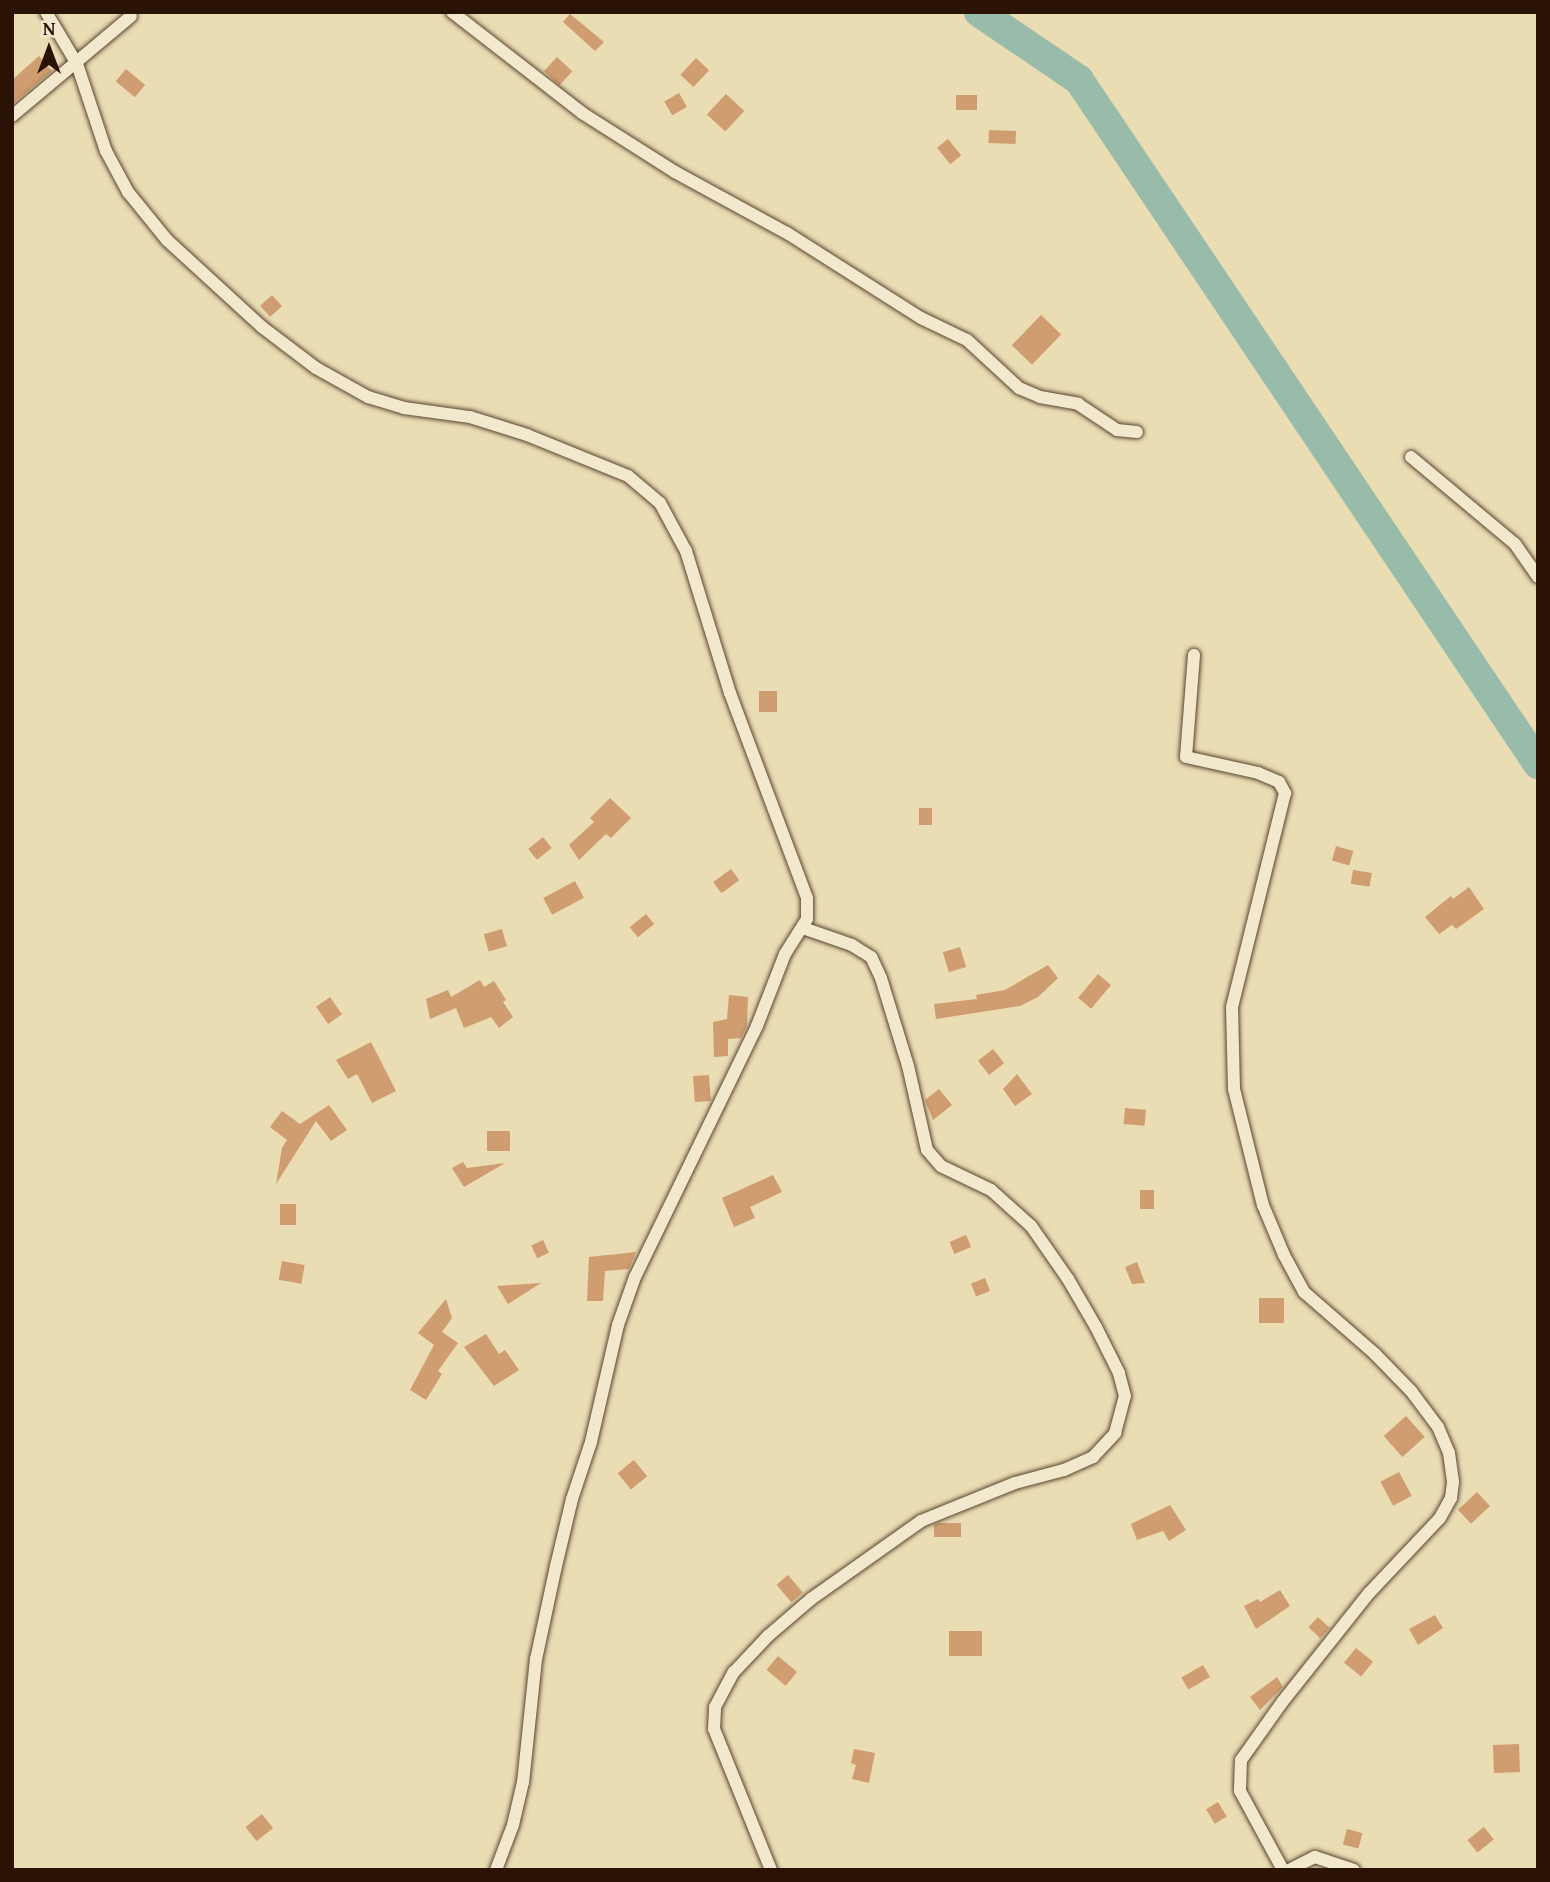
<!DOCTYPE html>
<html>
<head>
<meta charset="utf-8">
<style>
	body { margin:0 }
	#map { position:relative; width:1550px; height:1882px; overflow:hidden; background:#eadcb3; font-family:"Gentium Book Plus",serif }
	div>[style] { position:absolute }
	.river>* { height:30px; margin:-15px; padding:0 15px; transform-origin:15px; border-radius:15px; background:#98bca9 }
	.building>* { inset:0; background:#d09d70; transform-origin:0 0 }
	.roads { filter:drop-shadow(0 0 2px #5a4530) drop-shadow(0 0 2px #5a4530) }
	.street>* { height:12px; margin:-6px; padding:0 6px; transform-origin:6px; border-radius:6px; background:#f1e8ce }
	span { translate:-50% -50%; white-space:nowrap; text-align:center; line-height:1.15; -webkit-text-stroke:5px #f1e8ce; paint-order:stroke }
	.frame { position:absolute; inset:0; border:14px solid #2a1304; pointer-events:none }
	.north { position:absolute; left:14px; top:14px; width:70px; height:70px; -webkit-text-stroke:5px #f1e8ce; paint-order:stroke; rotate:0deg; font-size:19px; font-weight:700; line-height:28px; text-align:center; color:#2a1304 }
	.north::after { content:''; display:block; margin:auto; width:24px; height:32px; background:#2a1304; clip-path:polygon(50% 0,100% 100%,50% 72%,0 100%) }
</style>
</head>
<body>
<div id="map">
	<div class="river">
		<i style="left:979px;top:12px;width:121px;rotate:34.2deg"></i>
		<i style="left:1079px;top:80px;width:824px;rotate:56.14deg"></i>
	</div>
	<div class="building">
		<i style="clip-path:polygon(570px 14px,604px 42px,595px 51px,563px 22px)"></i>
		<i style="clip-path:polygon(39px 56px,52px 71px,12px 104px,12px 80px)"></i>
		<i style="left:557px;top:57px;width:21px;height:19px;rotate:43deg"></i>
		<i style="left:696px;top:58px;width:18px;height:23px;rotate:43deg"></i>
		<i style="left:126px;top:69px;width:25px;height:16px;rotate:40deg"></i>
		<i style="left:679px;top:93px;width:16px;height:17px;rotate:60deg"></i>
		<i style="left:726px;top:94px;width:25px;height:28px;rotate:43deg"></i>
		<i style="left:956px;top:95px;width:21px;height:15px"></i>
		<i style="left:989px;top:130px;width:27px;height:13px;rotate:2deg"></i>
		<i style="left:948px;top:139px;width:21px;height:14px;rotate:51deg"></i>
		<i style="left:272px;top:295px;width:15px;height:16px;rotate:48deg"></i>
		<i style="left:1041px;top:315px;width:28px;height:42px;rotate:44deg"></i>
		<i style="left:759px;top:691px;width:18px;height:21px"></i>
		<i style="clip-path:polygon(610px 798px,631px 818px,611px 838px,606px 834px,579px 860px,569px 845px,594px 822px,590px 818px)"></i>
		<i style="left:919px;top:808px;width:13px;height:17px"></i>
		<i style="left:543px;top:837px;width:14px;height:19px;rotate:51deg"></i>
		<i style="left:1336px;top:846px;width:18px;height:15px;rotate:16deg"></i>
		<i style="left:731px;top:869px;width:14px;height:22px;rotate:54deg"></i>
		<i style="left:1353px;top:870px;width:19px;height:14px;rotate:9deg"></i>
		<i style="left:575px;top:881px;width:19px;height:36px;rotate:62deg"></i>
		<i style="clip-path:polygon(1469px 887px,1484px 909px,1456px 929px,1452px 925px,1439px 934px,1425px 917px,1451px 896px,1453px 899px)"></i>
		<i style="left:646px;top:914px;width:13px;height:21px;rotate:51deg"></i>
		<i style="left:502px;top:929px;width:18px;height:19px;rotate:74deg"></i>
		<i style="left:960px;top:947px;width:21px;height:18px;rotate:73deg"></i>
		<i style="clip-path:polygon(1048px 965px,1058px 978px,1038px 997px,1020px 1006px,936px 1019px,934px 1004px,977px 999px,976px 995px,1005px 990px)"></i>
		<i style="left:1098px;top:974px;width:17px;height:31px;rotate:40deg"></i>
		<i style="clip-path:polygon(480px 980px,484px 987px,494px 981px,506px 1000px,503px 1002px,513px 1017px,499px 1028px,491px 1017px,464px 1028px,456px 1008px,430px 1019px,426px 999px,448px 990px,451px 997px)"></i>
		<i style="clip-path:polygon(729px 995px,748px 997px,747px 1026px,741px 1038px,728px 1039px,728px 1056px,714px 1057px,713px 1022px,727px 1019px)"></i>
		<i style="left:330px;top:997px;width:21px;height:17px;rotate:55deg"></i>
		<i style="clip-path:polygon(371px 1042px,396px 1091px,372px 1103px,357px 1074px,348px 1079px,336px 1060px)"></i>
		<i style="left:993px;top:1049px;width:18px;height:19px;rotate:52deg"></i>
		<i style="clip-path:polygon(1017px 1074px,1032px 1094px,1015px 1106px,1003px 1089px)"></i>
		<i style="left:709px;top:1075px;width:26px;height:16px;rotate:86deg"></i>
		<i style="clip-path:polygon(939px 1089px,952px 1105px,933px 1120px,925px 1100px)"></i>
		<i style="clip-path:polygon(329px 1105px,347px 1130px,331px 1141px,316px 1121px,276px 1184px,282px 1148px,287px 1140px,270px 1127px,282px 1111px,300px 1124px)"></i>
		<i style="left:1125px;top:1108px;width:21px;height:16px;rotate:5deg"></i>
		<i style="left:487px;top:1131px;width:23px;height:20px"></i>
		<i style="clip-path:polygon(463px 1162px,467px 1168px,505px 1163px,464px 1187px,452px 1168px)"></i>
		<i style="clip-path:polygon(773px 1175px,782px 1192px,750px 1207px,755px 1218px,734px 1227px,722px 1198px)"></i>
		<i style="left:1140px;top:1190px;width:14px;height:19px"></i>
		<i style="left:280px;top:1204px;width:16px;height:21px"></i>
		<i style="left:966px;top:1235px;width:13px;height:18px;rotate:67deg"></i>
		<i style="left:543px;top:1240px;width:14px;height:13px;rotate:65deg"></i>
		<i style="clip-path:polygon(636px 1252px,629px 1269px,605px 1271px,603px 1301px,587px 1301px,589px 1257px)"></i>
		<i style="left:282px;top:1261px;width:23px;height:19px;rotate:10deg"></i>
		<i style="clip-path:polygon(1137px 1262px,1145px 1283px,1132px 1284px,1125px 1267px)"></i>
		<i style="left:985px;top:1278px;width:14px;height:15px;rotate:69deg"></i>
		<i style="clip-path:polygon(541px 1283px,508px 1304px,497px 1286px)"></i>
		<i style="left:1259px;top:1298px;width:25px;height:25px"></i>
		<i style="clip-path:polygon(446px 1299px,452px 1318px,442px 1332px,458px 1343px,438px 1371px,442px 1374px,426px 1400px,410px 1390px,434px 1345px,418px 1333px)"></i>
		<i style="clip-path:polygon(486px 1334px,499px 1354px,505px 1350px,519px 1370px,494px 1386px,464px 1347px)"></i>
		<i style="left:1406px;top:1416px;width:28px;height:30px;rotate:48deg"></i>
		<i style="left:634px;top:1460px;width:21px;height:21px;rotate:51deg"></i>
		<i style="left:1399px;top:1472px;width:27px;height:21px;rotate:62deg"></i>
		<i style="left:1477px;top:1492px;width:19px;height:26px;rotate:47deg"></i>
		<i style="clip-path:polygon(1170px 1505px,1186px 1530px,1169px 1541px,1163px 1531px,1137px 1540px,1131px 1524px)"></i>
		<i style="clip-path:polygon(938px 1523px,961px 1523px,961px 1537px,934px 1537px,934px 1525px)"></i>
		<i style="left:788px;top:1575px;width:23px;height:15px;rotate:50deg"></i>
		<i style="clip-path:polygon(1280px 1590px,1290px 1606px,1256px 1629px,1244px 1606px,1258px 1599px,1260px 1602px)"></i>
		<i style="clip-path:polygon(1435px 1615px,1443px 1628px,1418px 1645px,1409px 1629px)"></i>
		<i style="left:1318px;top:1617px;width:16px;height:14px;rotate:43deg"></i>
		<i style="left:949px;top:1631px;width:33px;height:25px"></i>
		<i style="left:1356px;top:1648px;width:22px;height:19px;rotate:39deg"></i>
		<i style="left:778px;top:1656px;width:25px;height:18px;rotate:40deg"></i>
		<i style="left:1203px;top:1665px;width:14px;height:25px;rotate:60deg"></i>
		<i style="clip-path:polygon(1277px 1677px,1283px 1687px,1260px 1710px,1250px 1697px)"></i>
		<i style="left:1519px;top:1744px;width:28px;height:26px;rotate:88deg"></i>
		<i style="clip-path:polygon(854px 1749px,875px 1753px,869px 1783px,852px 1779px,856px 1765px,851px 1763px)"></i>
		<i style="left:1218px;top:1802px;width:17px;height:14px;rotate:59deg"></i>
		<i style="left:262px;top:1814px;width:18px;height:21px;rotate:52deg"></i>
		<i style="left:1484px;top:1827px;width:16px;height:21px;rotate:52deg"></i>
		<i style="left:1347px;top:1829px;width:16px;height:16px;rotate:15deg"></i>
	</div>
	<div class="roads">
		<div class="street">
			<i style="left:46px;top:12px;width:61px;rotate:59.2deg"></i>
			<i style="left:77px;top:64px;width:92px;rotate:71.6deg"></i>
			<i style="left:106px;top:151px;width:47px;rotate:61.8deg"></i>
			<i style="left:128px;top:192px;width:62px;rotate:50.9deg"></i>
			<i style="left:167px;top:240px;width:129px;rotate:42.5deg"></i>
			<i style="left:262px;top:327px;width:68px;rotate:37.2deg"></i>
			<i style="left:316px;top:368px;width:60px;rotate:29.1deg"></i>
			<i style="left:368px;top:397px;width:38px;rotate:17deg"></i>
			<i style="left:404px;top:408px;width:67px;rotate:7.8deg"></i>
			<i style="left:470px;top:417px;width:60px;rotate:17.5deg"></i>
			<i style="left:527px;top:435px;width:109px;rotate:22.1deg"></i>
			<i style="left:628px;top:476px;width:42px;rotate:40.2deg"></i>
			<i style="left:660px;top:503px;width:55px;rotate:61.6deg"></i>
			<i style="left:686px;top:551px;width:149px;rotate:72.8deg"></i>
			<i style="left:730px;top:693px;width:219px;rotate:69.4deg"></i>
			<i style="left:807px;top:898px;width:21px;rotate:90deg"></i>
			<i style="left:807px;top:919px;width:41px;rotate:122.2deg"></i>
			<i style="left:785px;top:954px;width:77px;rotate:111.3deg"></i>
			<i style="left:757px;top:1026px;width:279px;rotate:115.9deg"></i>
			<i style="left:635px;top:1277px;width:51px;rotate:109.5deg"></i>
			<i style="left:618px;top:1325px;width:120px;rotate:103deg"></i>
			<i style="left:591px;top:1442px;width:60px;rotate:108.4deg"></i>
			<i style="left:572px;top:1499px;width:69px;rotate:103.4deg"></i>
			<i style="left:556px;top:1566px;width:95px;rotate:102.1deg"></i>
			<i style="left:536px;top:1659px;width:124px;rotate:96deg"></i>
			<i style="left:523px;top:1782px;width:44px;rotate:103.1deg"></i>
			<i style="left:513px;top:1825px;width:48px;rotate:110.7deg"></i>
			<i style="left:452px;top:12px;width:165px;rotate:37.8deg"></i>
			<i style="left:582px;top:113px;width:110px;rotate:32.4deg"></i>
			<i style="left:675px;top:172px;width:128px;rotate:28.6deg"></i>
			<i style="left:787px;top:233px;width:159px;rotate:32.4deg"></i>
			<i style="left:921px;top:318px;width:51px;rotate:25.6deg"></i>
			<i style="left:967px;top:340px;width:71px;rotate:42.7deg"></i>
			<i style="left:1019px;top:388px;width:23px;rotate:23deg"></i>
			<i style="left:1040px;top:397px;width:39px;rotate:10deg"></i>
			<i style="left:1078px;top:404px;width:47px;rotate:33.7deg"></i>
			<i style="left:1117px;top:430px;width:20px;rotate:6deg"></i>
			<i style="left:12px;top:116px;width:155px;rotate:-40deg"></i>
			<i style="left:1411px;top:457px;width:136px;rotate:39.9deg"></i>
			<i style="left:1515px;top:544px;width:40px;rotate:55.1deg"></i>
			<i style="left:1194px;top:655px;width:102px;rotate:94.5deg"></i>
			<i style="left:1186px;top:757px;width:74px;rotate:12.5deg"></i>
			<i style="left:1258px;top:773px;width:23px;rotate:23deg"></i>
			<i style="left:1279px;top:782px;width:13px;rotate:61deg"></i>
			<i style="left:1285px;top:793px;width:220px;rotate:103.9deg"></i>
			<i style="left:1232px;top:1007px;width:82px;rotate:88.6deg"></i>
			<i style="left:1234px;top:1089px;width:120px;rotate:76deg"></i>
			<i style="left:1263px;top:1205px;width:54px;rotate:67.2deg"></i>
			<i style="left:1284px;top:1255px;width:42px;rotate:61.6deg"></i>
			<i style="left:1304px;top:1292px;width:94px;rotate:41.1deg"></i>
			<i style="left:1375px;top:1354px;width:52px;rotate:45.8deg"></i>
			<i style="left:1411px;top:1391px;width:45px;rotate:53.1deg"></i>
			<i style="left:1438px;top:1427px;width:28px;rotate:67deg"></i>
			<i style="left:1449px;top:1453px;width:29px;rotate:82deg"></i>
			<i style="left:1453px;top:1482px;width:16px;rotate:97deg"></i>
			<i style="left:1451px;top:1498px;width:23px;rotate:119deg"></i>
			<i style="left:1440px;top:1518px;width:103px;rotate:133.4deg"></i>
			<i style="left:1369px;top:1593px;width:138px;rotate:128.5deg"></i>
			<i style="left:1283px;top:1701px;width:72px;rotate:125.4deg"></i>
			<i style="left:1241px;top:1760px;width:31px;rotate:92deg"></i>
			<i style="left:1240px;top:1791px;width:90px;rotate:61.4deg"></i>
			<i style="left:771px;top:1870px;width:152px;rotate:-112deg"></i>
			<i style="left:714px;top:1729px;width:22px;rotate:-87deg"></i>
			<i style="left:715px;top:1707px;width:40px;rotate:-62deg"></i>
			<i style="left:734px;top:1672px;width:50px;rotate:-46.6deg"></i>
			<i style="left:768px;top:1636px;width:57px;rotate:-40.7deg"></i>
			<i style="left:811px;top:1599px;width:135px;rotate:-35.3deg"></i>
			<i style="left:921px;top:1521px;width:101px;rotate:-22deg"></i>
			<i style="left:1015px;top:1483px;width:51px;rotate:-14.9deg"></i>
			<i style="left:1064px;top:1470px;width:32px;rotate:-24deg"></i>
			<i style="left:1093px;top:1457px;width:33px;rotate:-47deg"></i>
			<i style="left:1115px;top:1433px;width:38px;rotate:-75deg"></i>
			<i style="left:1125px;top:1396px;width:24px;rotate:-105deg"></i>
			<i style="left:1119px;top:1373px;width:51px;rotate:-116.6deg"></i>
			<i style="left:1096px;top:1327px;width:56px;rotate:-120.3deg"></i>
			<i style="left:1068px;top:1279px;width:65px;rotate:-124.9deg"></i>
			<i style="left:1031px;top:1226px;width:54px;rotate:-138deg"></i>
			<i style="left:991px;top:1190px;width:55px;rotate:-154.4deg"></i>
			<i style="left:941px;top:1166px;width:21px;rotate:-131deg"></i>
			<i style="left:927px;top:1150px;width:86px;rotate:-102.7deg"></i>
			<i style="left:908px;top:1066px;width:92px;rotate:-107.1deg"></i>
			<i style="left:881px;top:978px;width:23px;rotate:-115deg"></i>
			<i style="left:871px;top:957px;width:22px;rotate:-148deg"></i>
			<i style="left:852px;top:945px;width:52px;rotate:-160.9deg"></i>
			<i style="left:1289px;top:1870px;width:29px;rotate:-27deg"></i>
			<i style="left:1315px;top:1857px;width:41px;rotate:18.4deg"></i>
		</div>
	</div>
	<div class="frame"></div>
	<div class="north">N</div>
</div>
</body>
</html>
